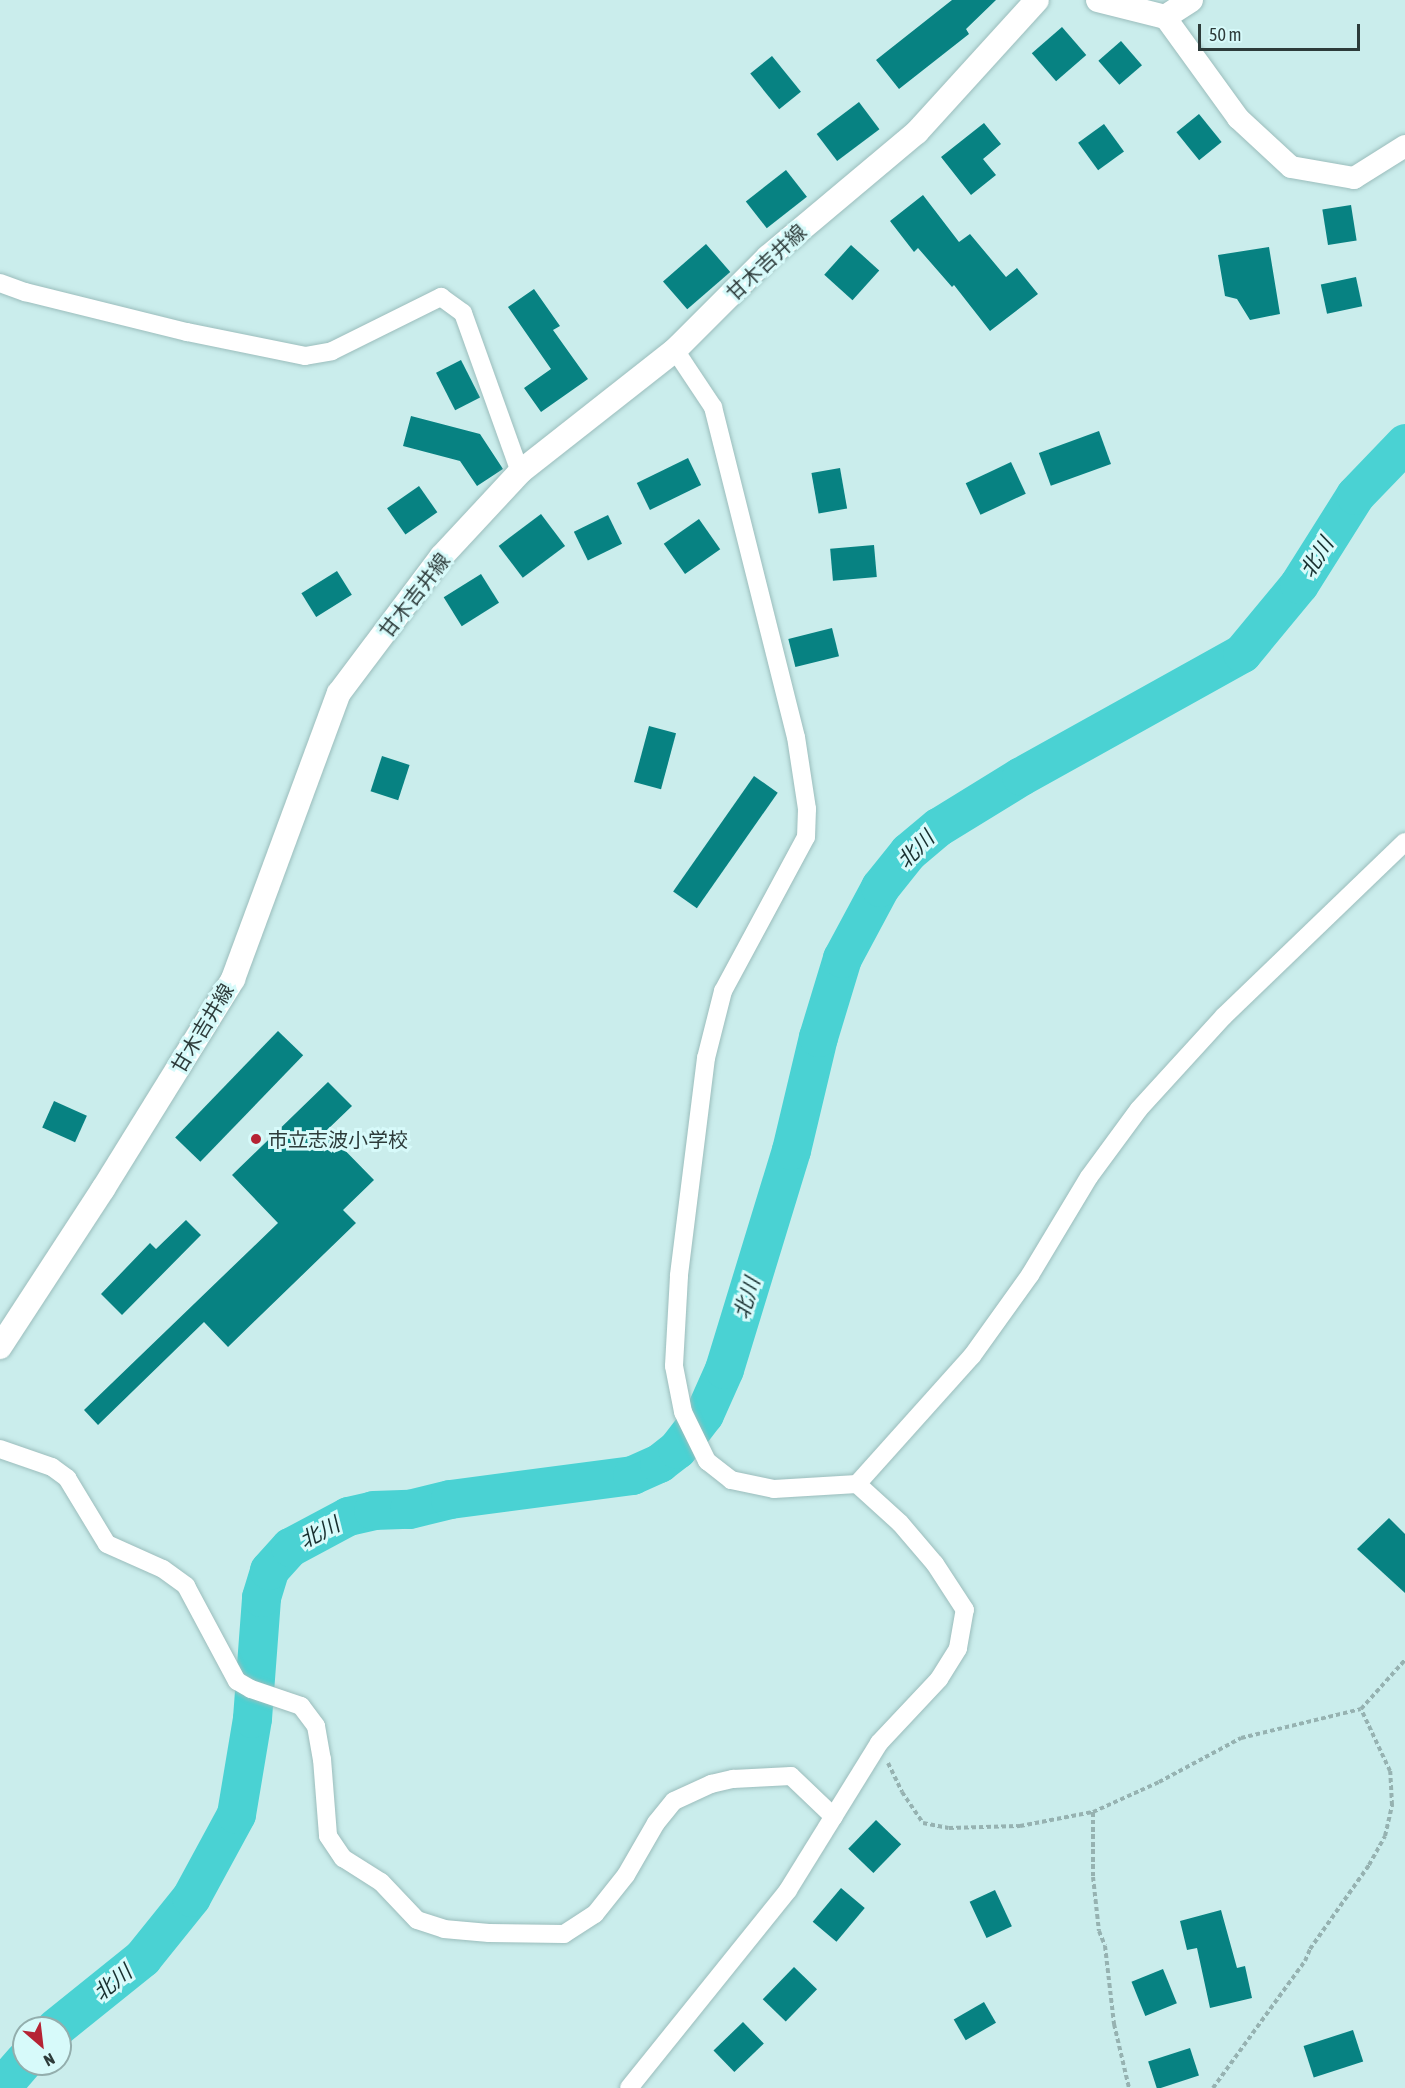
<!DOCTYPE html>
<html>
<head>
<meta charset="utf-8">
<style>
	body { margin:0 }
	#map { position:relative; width:1405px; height:2088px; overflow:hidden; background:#caedec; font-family:"Asap Condensed","Noto Sans JP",sans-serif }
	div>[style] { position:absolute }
	.river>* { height:39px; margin:-19.5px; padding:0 19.5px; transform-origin:19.5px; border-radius:19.5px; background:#4ad2d3 }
	.building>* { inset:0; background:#078282; transform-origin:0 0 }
	.path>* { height:4px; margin-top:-2px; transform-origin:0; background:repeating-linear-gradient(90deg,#96b2b1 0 4.5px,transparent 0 7.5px) }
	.roads { filter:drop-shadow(0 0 2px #9bbdbc) drop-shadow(0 0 2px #9bbdbc) }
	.minor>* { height:18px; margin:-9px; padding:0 9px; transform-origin:9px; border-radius:9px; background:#fff }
	.tertiary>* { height:22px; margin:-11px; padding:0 11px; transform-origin:11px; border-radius:11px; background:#fff }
	.secondary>* { height:24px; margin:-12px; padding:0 12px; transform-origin:12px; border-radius:12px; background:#fff }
	.dots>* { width:16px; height:16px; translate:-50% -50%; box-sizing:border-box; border:3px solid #d7fafa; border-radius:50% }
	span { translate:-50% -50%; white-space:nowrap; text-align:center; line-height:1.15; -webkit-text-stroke:6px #d7fafa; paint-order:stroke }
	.street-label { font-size:20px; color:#2d3b3a }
	.poi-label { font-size:20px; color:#2d3b3a }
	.left { translate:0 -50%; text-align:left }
	.water-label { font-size:21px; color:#182f2f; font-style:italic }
	.north { position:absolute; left:12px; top:2016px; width:60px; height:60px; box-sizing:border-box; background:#d7fafa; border:2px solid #93aead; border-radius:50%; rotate:152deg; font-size:16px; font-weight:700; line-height:24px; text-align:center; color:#2d3b3a }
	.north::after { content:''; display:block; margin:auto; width:21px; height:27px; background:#b52334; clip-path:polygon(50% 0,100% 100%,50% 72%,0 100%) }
	.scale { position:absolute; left:1198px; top:24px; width:162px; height:27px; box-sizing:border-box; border:3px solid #2d3b3a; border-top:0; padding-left:8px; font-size:18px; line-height:21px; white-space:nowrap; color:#2d3b3a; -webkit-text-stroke:4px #d7fafa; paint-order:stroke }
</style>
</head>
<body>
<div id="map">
	<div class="river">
		<i style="left:55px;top:2028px;width:112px;rotate:-38.8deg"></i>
		<i style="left:142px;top:1958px;width:78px;rotate:-51.2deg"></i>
		<i style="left:191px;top:1897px;width:94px;rotate:-61.5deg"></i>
		<i style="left:236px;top:1814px;width:97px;rotate:-80.5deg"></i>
		<i style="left:252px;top:1718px;width:121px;rotate:-85.7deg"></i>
		<i style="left:261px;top:1597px;width:28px;rotate:-73deg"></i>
		<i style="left:269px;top:1570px;width:31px;rotate:-48deg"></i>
		<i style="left:290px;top:1547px;width:66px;rotate:-28.1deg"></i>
		<i style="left:348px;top:1516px;width:26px;rotate:-13deg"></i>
		<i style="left:373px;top:1510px;width:36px;rotate:-2deg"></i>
		<i style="left:409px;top:1509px;width:42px;rotate:-13.7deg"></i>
		<i style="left:450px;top:1499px;width:184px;rotate:-7.5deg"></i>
		<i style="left:632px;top:1475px;width:30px;rotate:-24deg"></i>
		<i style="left:659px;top:1463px;width:23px;rotate:-38deg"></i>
		<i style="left:677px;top:1449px;width:44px;rotate:-52.4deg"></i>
		<i style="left:704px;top:1414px;width:49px;rotate:-66deg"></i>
		<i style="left:724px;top:1369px;width:229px;rotate:-73deg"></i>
		<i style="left:791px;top:1150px;width:116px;rotate:-76.6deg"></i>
		<i style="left:818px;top:1037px;width:83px;rotate:-73.1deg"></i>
		<i style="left:842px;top:958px;width:81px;rotate:-61.8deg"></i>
		<i style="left:880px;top:887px;width:45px;rotate:-51.3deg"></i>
		<i style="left:908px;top:852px;width:39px;rotate:-40deg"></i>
		<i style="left:938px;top:827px;width:97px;rotate:-31.6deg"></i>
		<i style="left:1021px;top:776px;width:253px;rotate:-29.1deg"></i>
		<i style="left:1242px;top:653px;width:89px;rotate:-50.4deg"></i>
		<i style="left:1299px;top:584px;width:105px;rotate:-57.8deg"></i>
		<i style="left:1355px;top:495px;width:72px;rotate:-46.1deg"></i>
		<i style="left:0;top:2088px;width:37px;rotate:-49deg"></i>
	</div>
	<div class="building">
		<i style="clip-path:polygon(952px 0,996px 0,966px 29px,969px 34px,899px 89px,876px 60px)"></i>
		<i style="left:1062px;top:27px;width:37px;height:40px;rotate:49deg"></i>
		<i style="left:1121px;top:41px;width:32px;height:30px;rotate:49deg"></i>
		<i style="left:772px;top:56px;width:46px;height:28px;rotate:51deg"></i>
		<i style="left:859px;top:102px;width:34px;height:53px;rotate:53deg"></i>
		<i style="left:1199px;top:114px;width:36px;height:29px;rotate:51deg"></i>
		<i style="clip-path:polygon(984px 123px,1001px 144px,983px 159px,996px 175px,971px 195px,941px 157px)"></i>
		<i style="left:1104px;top:124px;width:34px;height:32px;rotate:54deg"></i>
		<i style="left:786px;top:170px;width:34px;height:51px;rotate:52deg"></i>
		<i style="clip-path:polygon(923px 195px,959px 242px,970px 234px,1006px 277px,1017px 268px,1038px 294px,990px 331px,954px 285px,952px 287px,918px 248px,914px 252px,890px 221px)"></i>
		<i style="left:1351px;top:205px;width:36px;height:29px;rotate:81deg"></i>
		<i style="left:706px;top:244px;width:37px;height:57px;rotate:49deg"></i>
		<i style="left:851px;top:245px;width:38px;height:40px;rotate:42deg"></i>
		<i style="clip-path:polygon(1269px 247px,1280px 314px,1250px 320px,1237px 299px,1225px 296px,1218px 255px)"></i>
		<i style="left:1356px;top:277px;width:30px;height:36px;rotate:78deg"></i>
		<i style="clip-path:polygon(534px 289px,560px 326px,553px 330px,588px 379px,541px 412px,524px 388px,551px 369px,508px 307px)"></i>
		<i style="left:461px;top:360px;width:42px;height:28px;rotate:63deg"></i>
		<i style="clip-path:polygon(411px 416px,480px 434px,503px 469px,477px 486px,460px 461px,403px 446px)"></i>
		<i style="left:1099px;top:431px;width:35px;height:64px;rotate:70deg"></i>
		<i style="left:688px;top:458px;width:30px;height:57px;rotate:64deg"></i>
		<i style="left:1011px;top:462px;width:35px;height:50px;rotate:65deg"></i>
		<i style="left:840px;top:468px;width:41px;height:29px;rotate:80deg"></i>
		<i style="left:419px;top:486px;width:32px;height:39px;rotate:55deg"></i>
		<i style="left:541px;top:514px;width:40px;height:53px;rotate:53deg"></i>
		<i style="left:608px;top:515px;width:32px;height:38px;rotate:64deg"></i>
		<i style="left:699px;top:519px;width:37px;height:43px;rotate:55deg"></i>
		<i style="left:874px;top:545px;width:32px;height:44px;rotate:85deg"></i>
		<i style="left:337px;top:571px;width:28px;height:42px;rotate:58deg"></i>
		<i style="left:481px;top:574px;width:34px;height:44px;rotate:58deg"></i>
		<i style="left:832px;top:628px;width:29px;height:45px;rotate:76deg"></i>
		<i style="left:649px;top:726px;width:28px;height:58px;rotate:15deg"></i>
		<i style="left:382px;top:756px;width:29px;height:37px;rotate:18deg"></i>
		<i style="left:754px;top:776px;width:29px;height:141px;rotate:35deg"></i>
		<i style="left:278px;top:1031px;width:35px;height:148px;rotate:44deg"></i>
		<i style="clip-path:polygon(328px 1082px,352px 1106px,326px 1131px,374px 1180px,343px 1210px,356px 1223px,228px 1347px,204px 1322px,98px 1425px,84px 1410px,278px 1223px,232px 1175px)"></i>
		<i style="left:54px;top:1101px;width:36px;height:29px;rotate:24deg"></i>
		<i style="clip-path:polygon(186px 1220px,201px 1235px,122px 1315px,101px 1294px,150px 1243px,156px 1249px)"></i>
		<i style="clip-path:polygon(1389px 1518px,1405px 1534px,1405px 1593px,1357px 1549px)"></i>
		<i style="left:876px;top:1820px;width:35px;height:40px;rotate:44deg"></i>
		<i style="left:841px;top:1888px;width:31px;height:44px;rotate:40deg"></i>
		<i style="left:995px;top:1890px;width:40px;height:28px;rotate:65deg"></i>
		<i style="clip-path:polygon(1221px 1910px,1237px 1968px,1245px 1966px,1252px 1998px,1210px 2008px,1197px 1948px,1187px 1950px,1180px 1921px)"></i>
		<i style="left:794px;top:1967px;width:32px;height:45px;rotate:44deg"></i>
		<i style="left:1163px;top:1969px;width:37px;height:34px;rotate:68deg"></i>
		<i style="left:984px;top:2002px;width:24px;height:35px;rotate:60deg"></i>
		<i style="left:743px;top:2022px;width:30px;height:41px;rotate:46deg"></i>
		<i style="left:1353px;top:2030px;width:33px;height:52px;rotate:72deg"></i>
		<i style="left:1190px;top:2048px;width:29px;height:44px;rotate:72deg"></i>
	</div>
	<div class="path">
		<i style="left:888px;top:1763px;width:32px;rotate:64deg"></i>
		<i style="left:902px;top:1792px;width:37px;rotate:56deg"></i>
		<i style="left:923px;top:1823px;width:26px;rotate:11deg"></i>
		<i style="left:949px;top:1828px;width:71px;rotate:-1.6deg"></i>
		<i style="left:1020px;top:1826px;width:74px;rotate:-10.9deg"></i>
		<i style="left:1093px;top:1812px;width:72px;rotate:-24.4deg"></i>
		<i style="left:1159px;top:1782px;width:93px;rotate:-28.2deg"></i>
		<i style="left:1241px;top:1738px;width:123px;rotate:-13.6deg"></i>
		<i style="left:1361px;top:1709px;width:66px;rotate:-48.1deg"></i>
		<i style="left:1093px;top:1812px;width:65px;rotate:90deg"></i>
		<i style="left:1093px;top:1877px;width:54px;rotate:83.7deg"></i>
		<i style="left:1099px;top:1931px;width:16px;rotate:68deg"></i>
		<i style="left:1105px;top:1946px;width:79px;rotate:83.4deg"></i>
		<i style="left:1114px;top:2024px;width:66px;rotate:76.8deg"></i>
		<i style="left:1213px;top:2088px;width:157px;rotate:-54.1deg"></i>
		<i style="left:1305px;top:1961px;width:13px;rotate:-67deg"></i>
		<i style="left:1310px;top:1949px;width:103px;rotate:-54.9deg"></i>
		<i style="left:1369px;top:1865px;width:33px;rotate:-61deg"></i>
		<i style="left:1385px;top:1836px;width:32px;rotate:-77deg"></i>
		<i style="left:1392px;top:1805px;width:34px;rotate:-93deg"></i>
		<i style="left:1390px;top:1771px;width:68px;rotate:-115.1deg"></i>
	</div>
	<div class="roads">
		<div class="minor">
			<i style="left:0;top:283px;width:27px;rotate:20deg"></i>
			<i style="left:25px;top:292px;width:167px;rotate:13.9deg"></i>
			<i style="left:187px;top:332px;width:120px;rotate:11.5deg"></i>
			<i style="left:305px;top:356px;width:27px;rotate:-10deg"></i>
			<i style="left:332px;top:351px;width:122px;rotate:-26.4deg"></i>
			<i style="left:441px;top:297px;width:27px;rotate:36deg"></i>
			<i style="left:463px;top:313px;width:169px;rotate:70.3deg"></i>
			<i style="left:675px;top:350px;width:69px;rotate:56.3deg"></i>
			<i style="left:713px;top:407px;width:340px;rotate:75.9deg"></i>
			<i style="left:796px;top:737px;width:73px;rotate:81.3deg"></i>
			<i style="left:807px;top:809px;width:28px;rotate:92deg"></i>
			<i style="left:806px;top:837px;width:175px;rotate:118.3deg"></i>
			<i style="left:723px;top:991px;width:69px;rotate:104.2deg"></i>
			<i style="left:706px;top:1058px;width:220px;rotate:97.1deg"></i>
			<i style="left:679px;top:1276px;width:90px;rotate:93.2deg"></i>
			<i style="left:674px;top:1366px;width:47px;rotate:78.9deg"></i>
			<i style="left:683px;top:1412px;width:55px;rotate:63.9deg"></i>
			<i style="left:707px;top:1461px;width:31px;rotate:38deg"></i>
			<i style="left:731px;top:1480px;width:44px;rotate:11.8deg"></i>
			<i style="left:774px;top:1489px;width:83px;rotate:-3.4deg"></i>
			<i style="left:857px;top:1484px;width:172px;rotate:-48.1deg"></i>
			<i style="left:972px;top:1356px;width:100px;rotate:-54.4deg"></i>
			<i style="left:1030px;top:1275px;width:114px;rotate:-59deg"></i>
			<i style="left:1089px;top:1177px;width:84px;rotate:-53.7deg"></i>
			<i style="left:1139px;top:1109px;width:126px;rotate:-47.6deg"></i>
			<i style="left:1224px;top:1016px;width:251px;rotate:-43.9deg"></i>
			<i style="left:0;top:1449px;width:55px;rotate:19.1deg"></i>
			<i style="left:52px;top:1467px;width:19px;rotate:36deg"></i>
			<i style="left:67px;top:1478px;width:77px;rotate:58.8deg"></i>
			<i style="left:107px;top:1544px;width:61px;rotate:24.1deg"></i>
			<i style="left:163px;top:1569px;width:29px;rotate:36deg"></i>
			<i style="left:186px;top:1586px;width:108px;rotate:61.8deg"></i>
			<i style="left:237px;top:1681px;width:16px;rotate:30deg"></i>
			<i style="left:251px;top:1689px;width:53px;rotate:18.8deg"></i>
			<i style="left:301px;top:1706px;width:25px;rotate:53deg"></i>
			<i style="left:316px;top:1726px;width:34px;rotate:80deg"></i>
			<i style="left:322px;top:1759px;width:77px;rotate:85.5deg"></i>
			<i style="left:328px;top:1836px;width:27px;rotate:56deg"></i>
			<i style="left:343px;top:1858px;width:45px;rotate:32.3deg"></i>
			<i style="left:381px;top:1882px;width:52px;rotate:46.5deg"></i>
			<i style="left:417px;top:1920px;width:28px;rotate:18deg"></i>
			<i style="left:444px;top:1929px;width:45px;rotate:5.1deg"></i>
			<i style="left:489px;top:1933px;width:75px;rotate:0.8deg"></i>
			<i style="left:564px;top:1934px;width:37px;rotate:-33deg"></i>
			<i style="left:595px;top:1914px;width:50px;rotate:-51.5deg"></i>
			<i style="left:626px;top:1875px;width:60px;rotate:-60deg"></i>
			<i style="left:656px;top:1823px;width:28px;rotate:-51deg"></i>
			<i style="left:674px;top:1801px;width:41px;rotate:-24.7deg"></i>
			<i style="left:711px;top:1784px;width:23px;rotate:-13deg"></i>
			<i style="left:733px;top:1779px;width:58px;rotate:-3deg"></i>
			<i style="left:791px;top:1776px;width:59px;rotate:43.6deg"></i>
			<i style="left:629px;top:2088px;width:254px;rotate:-51.2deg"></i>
			<i style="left:788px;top:1890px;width:173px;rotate:-58.2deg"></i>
			<i style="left:879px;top:1743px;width:88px;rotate:-46.8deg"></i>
			<i style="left:939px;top:1679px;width:36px;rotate:-58deg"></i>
			<i style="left:958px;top:1648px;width:39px;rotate:-80deg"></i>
			<i style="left:965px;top:1610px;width:55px;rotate:-123.1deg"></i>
			<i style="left:935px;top:1564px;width:54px;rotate:-130.5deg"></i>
			<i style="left:900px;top:1523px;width:58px;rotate:-137.8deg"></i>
		</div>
		<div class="tertiary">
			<i style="left:1165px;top:17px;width:125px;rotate:54.1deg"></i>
			<i style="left:1238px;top:118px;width:72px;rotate:42.8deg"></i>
			<i style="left:1291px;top:167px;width:64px;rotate:9.9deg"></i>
			<i style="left:1354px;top:178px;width:60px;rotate:-32.1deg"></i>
		</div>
		<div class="secondary">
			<i style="left:1098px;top:0;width:69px;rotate:14.2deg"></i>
			<i style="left:1165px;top:17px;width:31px;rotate:-33deg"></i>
			<i style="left:0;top:1347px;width:189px;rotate:-56.9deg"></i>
			<i style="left:103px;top:1189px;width:247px;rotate:-58.2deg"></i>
			<i style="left:233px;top:979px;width:305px;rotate:-69.7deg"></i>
			<i style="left:339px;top:693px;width:171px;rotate:-53.1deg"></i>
			<i style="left:442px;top:556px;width:115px;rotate:-47.1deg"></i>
			<i style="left:520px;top:472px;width:197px;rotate:-38.2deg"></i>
			<i style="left:675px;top:350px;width:132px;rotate:-45deg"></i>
			<i style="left:768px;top:257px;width:194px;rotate:-40deg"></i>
			<i style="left:917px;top:132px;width:178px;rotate:-47.7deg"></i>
		</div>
	</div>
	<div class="dots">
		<i style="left:256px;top:1139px;background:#b52334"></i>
	</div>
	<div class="street-label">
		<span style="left:766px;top:262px;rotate:-43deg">甘木吉井線</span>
		<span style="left:414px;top:595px;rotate:-52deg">甘木吉井線</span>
		<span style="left:202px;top:1028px;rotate:-59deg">甘木吉井線</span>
	</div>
	<div class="poi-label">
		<span class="left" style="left:268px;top:1139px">市立志波小学校</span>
	</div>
	<div class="water-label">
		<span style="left:1316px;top:557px;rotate:-58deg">北川</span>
		<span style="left:915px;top:849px;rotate:-45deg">北川</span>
		<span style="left:746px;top:1298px;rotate:-73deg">北川</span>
		<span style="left:319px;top:1532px;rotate:-28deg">北川</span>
		<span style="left:112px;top:1982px;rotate:-39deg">北川</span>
	</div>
	<div class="north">N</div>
	<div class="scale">50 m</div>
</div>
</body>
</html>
